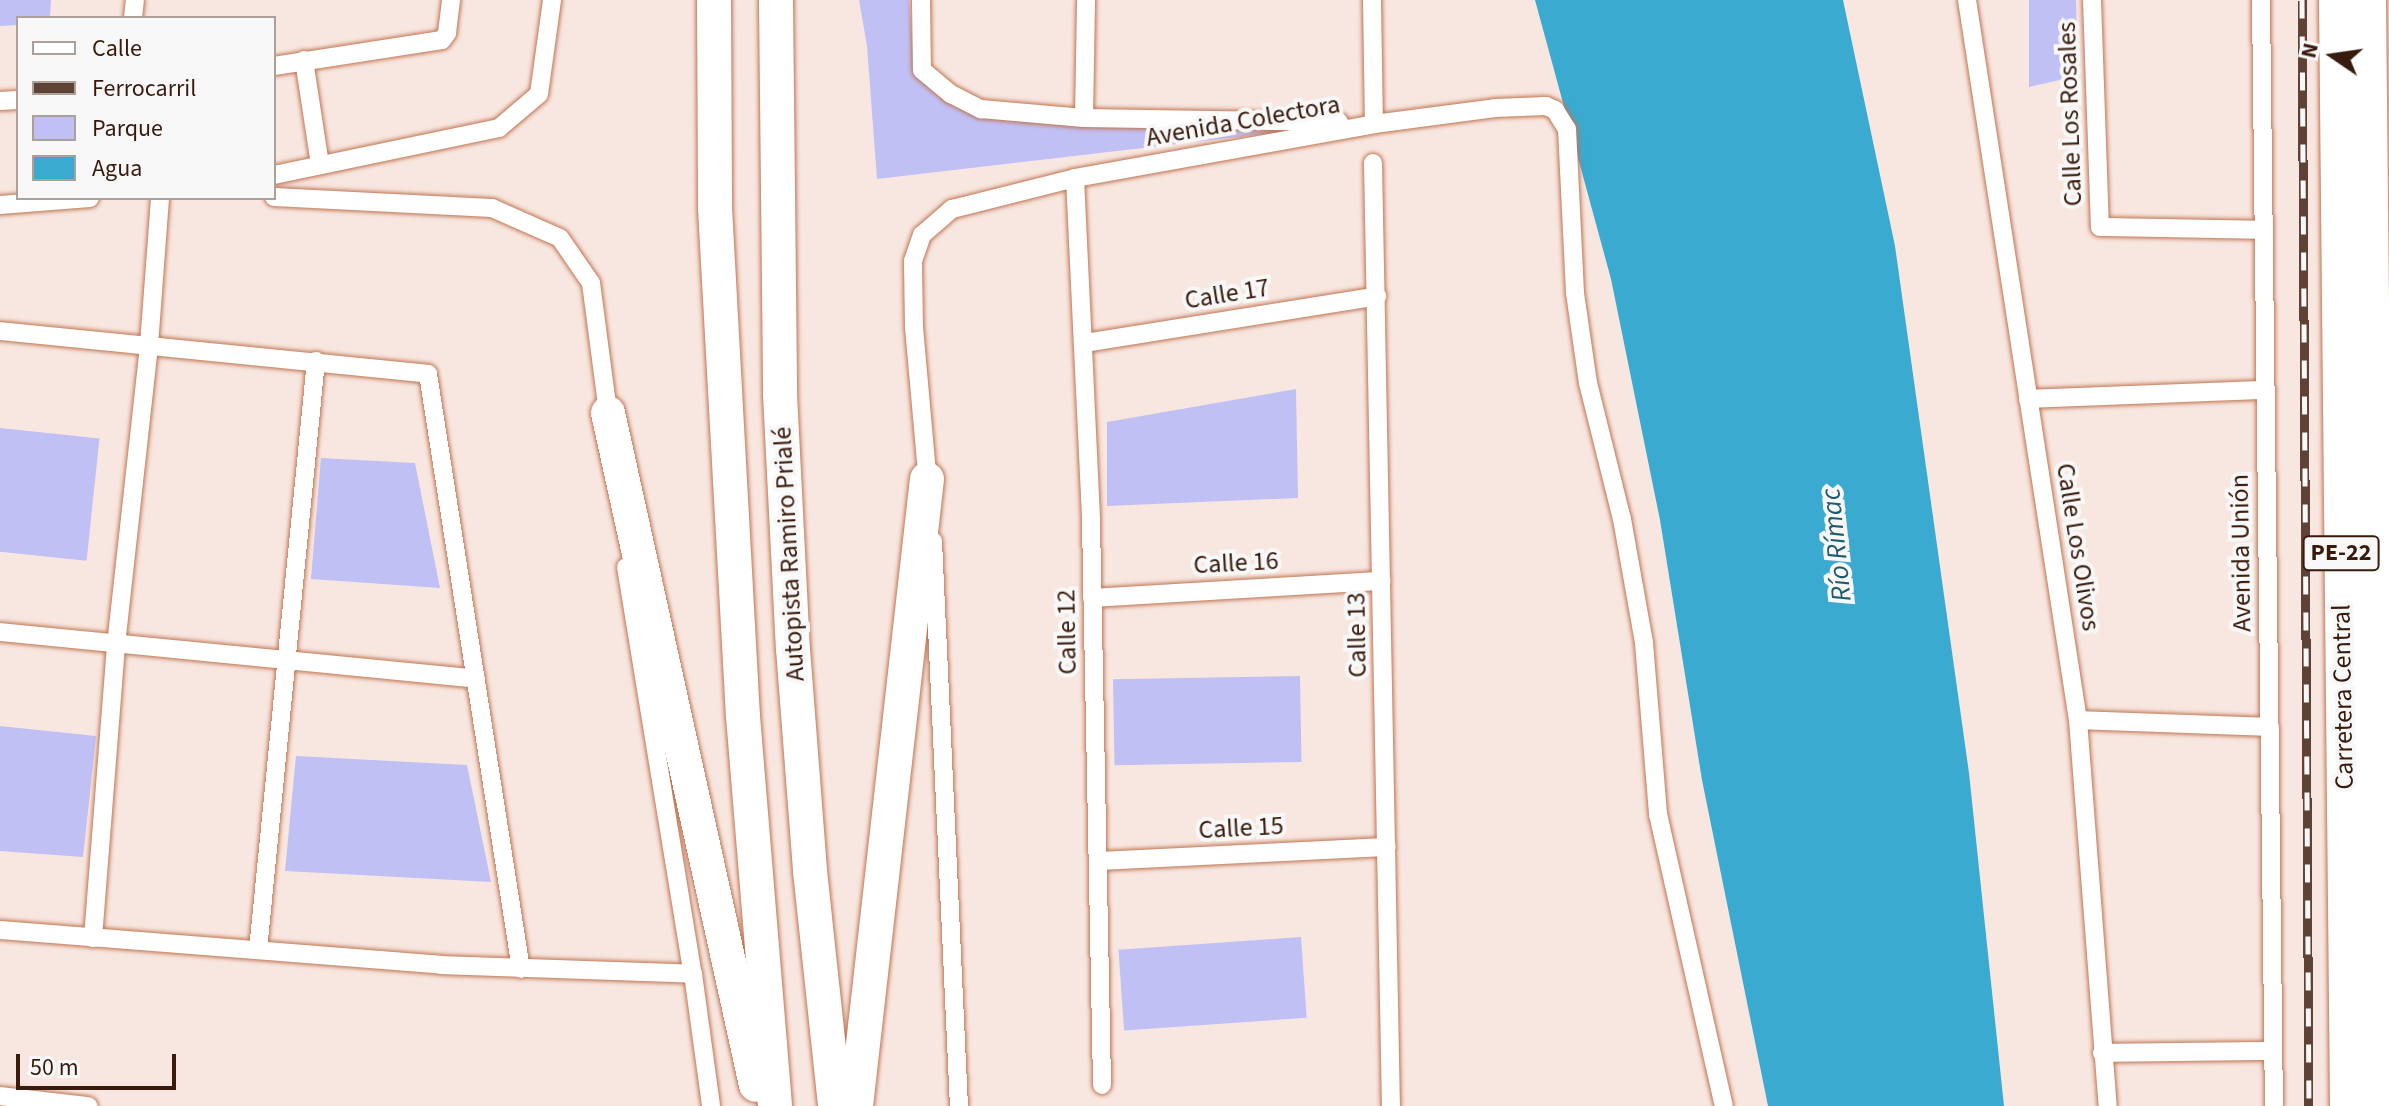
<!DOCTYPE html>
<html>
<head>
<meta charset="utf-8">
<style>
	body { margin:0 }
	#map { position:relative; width:2389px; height:1106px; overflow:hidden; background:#f8e7e0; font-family:"Source Sans 3",sans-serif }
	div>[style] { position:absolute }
	.green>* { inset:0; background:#c1c0f5; transform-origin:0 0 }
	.water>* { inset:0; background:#3baad0 }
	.roads { filter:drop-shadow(0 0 2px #c07552) drop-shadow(0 0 2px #c07552) }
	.street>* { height:18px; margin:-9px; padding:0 9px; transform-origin:9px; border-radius:9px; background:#fff }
	.highway>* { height:34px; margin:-17px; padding:0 17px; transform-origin:17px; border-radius:17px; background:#fff }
	.rail>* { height:9px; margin-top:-4.5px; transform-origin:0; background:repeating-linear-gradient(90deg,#f8f8f8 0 18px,#5d4235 0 36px); box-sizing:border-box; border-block:2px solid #5d4235 }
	span { translate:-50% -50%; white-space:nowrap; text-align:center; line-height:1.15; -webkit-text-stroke:8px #f8f8f8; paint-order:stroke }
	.shield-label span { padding:2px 6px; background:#f8f8f8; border:2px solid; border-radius:6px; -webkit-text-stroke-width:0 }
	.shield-label { font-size:24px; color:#391b0d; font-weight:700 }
	.street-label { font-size:26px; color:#391b0d }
	.water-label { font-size:28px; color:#205a6f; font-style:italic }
	.legend { position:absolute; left:16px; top:16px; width:260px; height:184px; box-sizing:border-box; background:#f8f8f8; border:2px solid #aca09a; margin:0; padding:10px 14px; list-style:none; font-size:24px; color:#391b0d }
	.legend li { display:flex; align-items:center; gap:16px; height:40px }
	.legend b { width:40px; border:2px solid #aca09a }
	.north { position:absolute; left:2293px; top:16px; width:80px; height:80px; -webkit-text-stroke:6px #f8f8f8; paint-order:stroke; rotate:283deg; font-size:22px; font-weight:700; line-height:32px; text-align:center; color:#391b0d }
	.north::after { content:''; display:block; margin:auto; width:28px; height:36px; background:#391b0d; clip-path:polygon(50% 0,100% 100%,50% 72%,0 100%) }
	.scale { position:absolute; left:16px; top:1054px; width:160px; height:36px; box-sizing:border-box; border:4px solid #391b0d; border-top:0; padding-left:10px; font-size:24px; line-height:28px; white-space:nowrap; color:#391b0d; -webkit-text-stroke:6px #f8f8f8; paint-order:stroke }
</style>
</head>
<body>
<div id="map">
	<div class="green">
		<i style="clip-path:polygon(0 0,51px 0,50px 18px,18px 18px,18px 25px,0 26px)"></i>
		<i style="clip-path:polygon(859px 0,909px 0,915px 74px,945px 99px,1288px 127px,1289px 131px,877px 179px,867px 46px)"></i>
		<i style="clip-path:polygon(2029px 0,2076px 0,2078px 76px,2029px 87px)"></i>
		<i style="clip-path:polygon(1296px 389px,1298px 498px,1107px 506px,1107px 422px)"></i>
		<i style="left:0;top:428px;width:100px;height:123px;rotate:6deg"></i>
		<i style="clip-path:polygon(321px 458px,415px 463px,440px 588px,311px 579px)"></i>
		<i style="left:1300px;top:676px;width:86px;height:187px;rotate:89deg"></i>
		<i style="clip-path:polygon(0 726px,96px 736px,83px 857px,0 851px)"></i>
		<i style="clip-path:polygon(296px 756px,467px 765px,491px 882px,285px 871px)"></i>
		<i style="left:1301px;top:937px;width:81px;height:183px;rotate:86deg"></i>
	</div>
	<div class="water">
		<i style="clip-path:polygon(1535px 0,1843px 0,1895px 246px,1969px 773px,2004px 1106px,1768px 1106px,1702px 780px,1660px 520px,1611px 279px)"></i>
	</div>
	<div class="roads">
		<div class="street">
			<i style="left:921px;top:0;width:70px;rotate:89.2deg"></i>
			<i style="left:922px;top:70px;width:38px;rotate:40deg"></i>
			<i style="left:951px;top:94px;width:34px;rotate:27deg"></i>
			<i style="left:981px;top:109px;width:103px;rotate:5deg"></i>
			<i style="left:1084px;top:118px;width:255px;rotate:0.9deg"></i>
			<i style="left:1372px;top:0;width:124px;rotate:89.1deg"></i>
			<i style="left:1967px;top:0;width:729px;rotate:81.24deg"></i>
			<i style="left:2078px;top:720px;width:387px;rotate:85.6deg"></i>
			<i style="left:2092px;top:0;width:227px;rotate:88deg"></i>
			<i style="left:2100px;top:227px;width:164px;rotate:1deg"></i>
			<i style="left:2261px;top:0;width:1106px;rotate:89.33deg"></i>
			<i style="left:133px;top:18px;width:18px;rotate:-84deg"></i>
			<i style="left:304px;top:60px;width:105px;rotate:81.3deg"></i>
			<i style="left:274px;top:66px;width:170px;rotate:-8.8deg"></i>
			<i style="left:442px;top:40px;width:9px;rotate:-54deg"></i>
			<i style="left:447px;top:33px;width:33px;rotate:-83deg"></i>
			<i style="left:0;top:101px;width:18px;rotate:-3deg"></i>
			<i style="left:1084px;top:118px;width:118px;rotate:-89deg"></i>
			<i style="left:1373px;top:163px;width:943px;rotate:88.91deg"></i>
			<i style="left:274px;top:175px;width:230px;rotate:-11.8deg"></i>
			<i style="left:499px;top:128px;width:52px;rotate:-40.4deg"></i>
			<i style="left:539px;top:94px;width:95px;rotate:-82.1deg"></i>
			<i style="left:1075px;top:178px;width:343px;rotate:87.3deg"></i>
			<i style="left:1091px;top:521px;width:564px;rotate:88.88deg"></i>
			<i style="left:274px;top:197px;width:218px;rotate:2.9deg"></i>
			<i style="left:492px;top:208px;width:74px;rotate:23.8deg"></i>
			<i style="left:560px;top:238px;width:55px;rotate:55.4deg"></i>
			<i style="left:591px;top:283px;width:137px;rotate:82.5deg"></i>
			<i style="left:0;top:205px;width:90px;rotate:-4.4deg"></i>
			<i style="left:0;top:331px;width:430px;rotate:5.7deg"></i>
			<i style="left:428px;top:374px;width:602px;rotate:81.12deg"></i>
			<i style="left:1085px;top:343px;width:296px;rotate:-9.1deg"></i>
			<i style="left:2028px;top:399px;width:237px;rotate:-2.2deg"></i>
			<i style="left:928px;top:484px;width:158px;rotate:-95.1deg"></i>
			<i style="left:914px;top:327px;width:66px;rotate:-90.9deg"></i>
			<i style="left:913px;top:261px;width:28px;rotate:-71deg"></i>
			<i style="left:922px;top:235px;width:40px;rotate:-41deg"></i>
			<i style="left:952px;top:209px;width:127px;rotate:-14.1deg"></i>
			<i style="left:1075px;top:178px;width:304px;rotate:-10.2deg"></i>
			<i style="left:1374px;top:124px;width:122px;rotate:-7.5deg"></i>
			<i style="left:1495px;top:108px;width:51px;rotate:-2.2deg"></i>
			<i style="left:1546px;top:106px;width:10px;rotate:24deg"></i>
			<i style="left:1555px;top:110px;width:22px;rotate:58deg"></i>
			<i style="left:1567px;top:129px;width:164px;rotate:87.2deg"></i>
			<i style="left:1575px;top:293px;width:91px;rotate:81.8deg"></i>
			<i style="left:1588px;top:383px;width:140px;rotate:76deg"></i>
			<i style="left:1622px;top:519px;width:126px;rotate:79.9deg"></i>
			<i style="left:1644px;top:643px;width:172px;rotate:85.3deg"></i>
			<i style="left:1658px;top:814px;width:299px;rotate:77.3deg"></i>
			<i style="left:933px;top:541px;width:566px;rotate:87.37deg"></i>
			<i style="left:626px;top:567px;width:412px;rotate:80.7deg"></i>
			<i style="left:693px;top:974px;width:133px;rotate:82.2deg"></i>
			<i style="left:1092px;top:598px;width:290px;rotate:-3.4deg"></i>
			<i style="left:0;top:632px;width:478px;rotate:5.6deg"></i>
			<i style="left:2078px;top:720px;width:192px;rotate:2.1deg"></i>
			<i style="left:1098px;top:861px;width:289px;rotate:-2.8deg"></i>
			<i style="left:0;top:930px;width:442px;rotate:4.5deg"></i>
			<i style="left:441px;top:965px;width:252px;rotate:2deg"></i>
			<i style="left:93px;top:938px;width:294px;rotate:-85.5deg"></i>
			<i style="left:116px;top:645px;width:302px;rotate:-83.7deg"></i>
			<i style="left:149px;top:345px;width:147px;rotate:-85.7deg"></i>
			<i style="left:258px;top:950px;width:592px;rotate:-84.38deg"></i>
			<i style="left:2102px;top:1053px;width:171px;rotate:-0.7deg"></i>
			<i style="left:0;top:1096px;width:89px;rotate:6.5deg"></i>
		</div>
		<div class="highway">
			<i style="left:714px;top:0;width:208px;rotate:89.7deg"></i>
			<i style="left:715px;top:208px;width:509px;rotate:86.85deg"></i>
			<i style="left:743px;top:716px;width:391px;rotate:85.3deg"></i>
			<i style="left:776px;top:0;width:394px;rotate:89.4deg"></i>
			<i style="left:780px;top:394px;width:255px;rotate:87.1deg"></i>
			<i style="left:793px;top:649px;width:223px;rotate:85.6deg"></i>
			<i style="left:810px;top:871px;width:236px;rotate:83.9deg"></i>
			<i style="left:2336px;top:0;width:1106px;rotate:89.43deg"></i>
			<i style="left:2369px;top:0;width:1106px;rotate:89.43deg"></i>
			<i style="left:608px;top:413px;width:688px;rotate:77.58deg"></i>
			<i style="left:856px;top:1106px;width:631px;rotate:-83.54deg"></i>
		</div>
	</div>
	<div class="rail">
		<i style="left:2302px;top:0;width:1106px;rotate:89.64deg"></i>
	</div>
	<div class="shield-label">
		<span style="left:2341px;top:553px">PE-22</span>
	</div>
	<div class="street-label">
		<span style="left:2070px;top:114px;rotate:-92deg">Calle Los Rosales</span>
		<span style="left:1243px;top:121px;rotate:-10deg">Avenida Colectora</span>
		<span style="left:1227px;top:294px;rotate:-9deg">Calle 17</span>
		<span style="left:2078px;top:547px;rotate:81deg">Calle Los Olivos</span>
		<span style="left:2241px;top:553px;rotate:-91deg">Avenida Unión</span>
		<span style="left:789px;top:554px;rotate:-93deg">Autopista Ramiro Prialé</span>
		<span style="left:1236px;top:563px;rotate:-3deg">Calle 16</span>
		<span style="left:1067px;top:632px;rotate:-91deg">Calle 12</span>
		<span style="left:1357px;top:635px;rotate:-91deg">Calle 13</span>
		<span style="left:2343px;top:697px;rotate:-91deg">Carretera Central</span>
		<span style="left:1241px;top:828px;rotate:-3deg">Calle 15</span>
	</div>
	<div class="water-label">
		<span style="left:1836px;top:545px;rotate:-96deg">Río Rímac</span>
	</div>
	<ul class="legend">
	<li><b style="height:10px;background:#fff"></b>Calle</li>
	<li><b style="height:10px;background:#5d4235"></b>Ferrocarril</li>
	<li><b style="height:22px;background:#c1c0f5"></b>Parque</li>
	<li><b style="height:22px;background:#3baad0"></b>Agua</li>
	</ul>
	<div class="north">N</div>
	<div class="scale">50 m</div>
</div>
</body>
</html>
